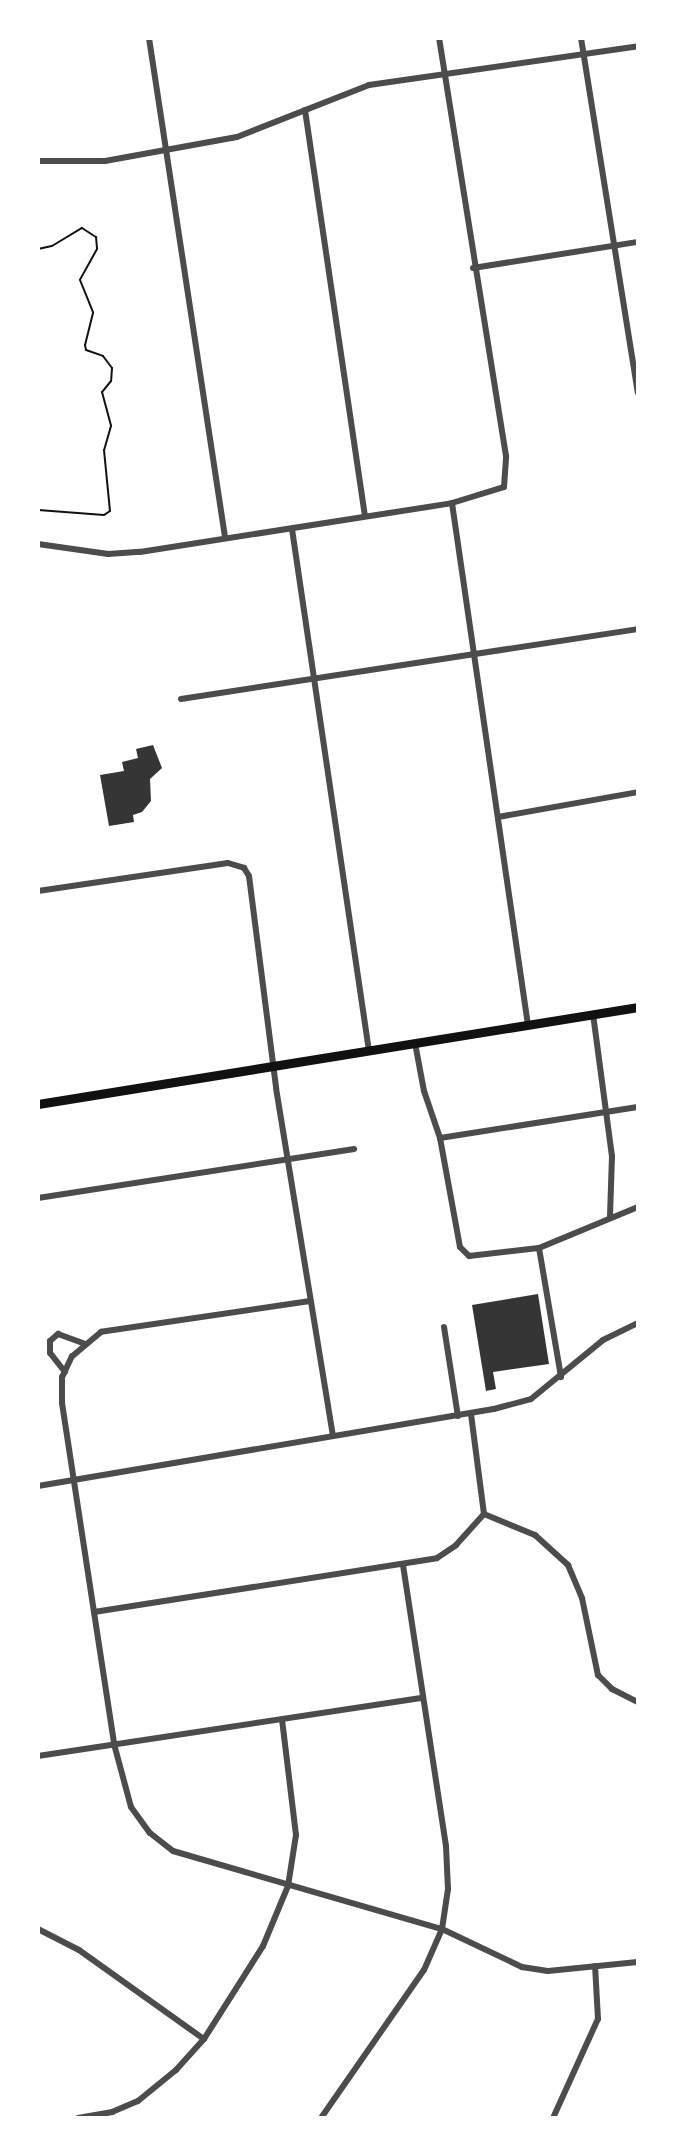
<!DOCTYPE html>
<html>
<head>
<meta charset="utf-8">
<style>
	body { margin:0 }
	#map { position:relative; width:676px; height:2156px; overflow:hidden; background:#fff; font-family:"Noto Sans",sans-serif }
	div>[style] { position:absolute }
	.building>* { inset:0; background:#353535 }
	.path>* { height:2px; margin:-1px; padding:0 1px; transform-origin:1px; border-radius:1px; background:#111 }
	.minor>* { height:6px; margin:-3px; padding:0 3px; transform-origin:3px; border-radius:3px; background:#4c4c4c }
	.secondary>* { height:9px; margin:-4.5px; padding:0 4.5px; transform-origin:4.5px; border-radius:4.5px; background:#111 }
	span { translate:-50% -50%; white-space:nowrap; text-align:center; line-height:1.15; -webkit-text-stroke:5px #fff; paint-order:stroke }
	.frame { position:absolute; inset:0; border:40px solid #fff; pointer-events:none }
</style>
</head>
<body>
<div id="map">
	<div class="building">
		<i style="clip-path:polygon(153px 745px,162px 768px,150px 779px,151px 801px,142px 812px,133px 815px,134px 822px,109px 826px,100px 775px,124px 771px,122px 762px,138px 758px,136px 749px)"></i>
		<i style="clip-path:polygon(538px 1294px,549px 1364px,493px 1372px,496px 1389px,486px 1391px,472px 1305px)"></i>
	</div>
	<div class="path">
		<i style="left:38px;top:249px;width:14px;rotate:-12deg"></i>
		<i style="left:52px;top:246px;width:35px;rotate:-31deg"></i>
		<i style="left:82px;top:228px;width:17px;rotate:33deg"></i>
		<i style="left:96px;top:237px;width:12px;rotate:85deg"></i>
		<i style="left:97px;top:249px;width:35px;rotate:119deg"></i>
		<i style="left:80px;top:280px;width:35px;rotate:68deg"></i>
		<i style="left:93px;top:313px;width:33px;rotate:104deg"></i>
		<i style="left:85px;top:345px;width:5px;rotate:79deg"></i>
		<i style="left:86px;top:350px;width:18px;rotate:19deg"></i>
		<i style="left:103px;top:356px;width:15px;rotate:53deg"></i>
		<i style="left:112px;top:368px;width:13px;rotate:94deg"></i>
		<i style="left:111px;top:381px;width:14px;rotate:129deg"></i>
		<i style="left:102px;top:392px;width:35px;rotate:75deg"></i>
		<i style="left:111px;top:426px;width:25px;rotate:106deg"></i>
		<i style="left:104px;top:450px;width:61px;rotate:84.4deg"></i>
		<i style="left:110px;top:511px;width:7px;rotate:146deg"></i>
		<i style="left:104px;top:515px;width:66px;rotate:-175.7deg"></i>
	</div>
	<div class="minor">
		<i style="left:149px;top:38px;width:505px;rotate:81.34deg"></i>
		<i style="left:581px;top:38px;width:359px;rotate:80.9deg"></i>
		<i style="left:305px;top:110px;width:410px;rotate:81.6deg"></i>
		<i style="left:38px;top:161px;width:67px"></i>
		<i style="left:105px;top:161px;width:134px;rotate:-10.3deg"></i>
		<i style="left:237px;top:137px;width:142px;rotate:-21.5deg"></i>
		<i style="left:369px;top:85px;width:272px;rotate:-8.2deg"></i>
		<i style="left:473px;top:268px;width:167px;rotate:-9deg"></i>
		<i style="left:452px;top:503px;width:528px;rotate:81.72deg"></i>
		<i style="left:292px;top:529px;width:528px;rotate:81.61deg"></i>
		<i style="left:38px;top:544px;width:71px;rotate:8.1deg"></i>
		<i style="left:108px;top:554px;width:32px;rotate:-4deg"></i>
		<i style="left:140px;top:552px;width:316px;rotate:-8.9deg"></i>
		<i style="left:452px;top:503px;width:54px;rotate:-17.1deg"></i>
		<i style="left:504px;top:487px;width:31px;rotate:-86deg"></i>
		<i style="left:506px;top:456px;width:423px;rotate:-99.1deg"></i>
		<i style="left:181px;top:699px;width:462px;rotate:-8.7deg"></i>
		<i style="left:498px;top:817px;width:142px;rotate:-10.1deg"></i>
		<i style="left:38px;top:891px;width:192px;rotate:-8.4deg"></i>
		<i style="left:228px;top:863px;width:17px;rotate:17deg"></i>
		<i style="left:244px;top:868px;width:9px;rotate:58deg"></i>
		<i style="left:249px;top:876px;width:214px;rotate:82.7deg"></i>
		<i style="left:276px;top:1088px;width:352px;rotate:80.7deg"></i>
		<i style="left:593px;top:1014px;width:143px;rotate:82.4deg"></i>
		<i style="left:612px;top:1156px;width:60px;rotate:91.9deg"></i>
		<i style="left:415px;top:1043px;width:49px;rotate:79.4deg"></i>
		<i style="left:424px;top:1091px;width:50px;rotate:71.2deg"></i>
		<i style="left:440px;top:1138px;width:111px;rotate:79.6deg"></i>
		<i style="left:460px;top:1247px;width:13px;rotate:45deg"></i>
		<i style="left:469px;top:1256px;width:70px;rotate:-6.5deg"></i>
		<i style="left:539px;top:1248px;width:107px;rotate:-22.5deg"></i>
		<i style="left:440px;top:1138px;width:200px;rotate:-8.9deg"></i>
		<i style="left:38px;top:1198px;width:320px;rotate:-8.8deg"></i>
		<i style="left:539px;top:1248px;width:131px;rotate:80.3deg"></i>
		<i style="left:310px;top:1301px;width:211px;rotate:171.6deg"></i>
		<i style="left:101px;top:1332px;width:38px;rotate:140deg"></i>
		<i style="left:72px;top:1356px;width:23px;rotate:115deg"></i>
		<i style="left:62px;top:1377px;width:26px;rotate:90deg"></i>
		<i style="left:62px;top:1403px;width:345px;rotate:81.3deg"></i>
		<i style="left:114px;top:1744px;width:65px;rotate:74.9deg"></i>
		<i style="left:131px;top:1807px;width:32px;rotate:54deg"></i>
		<i style="left:150px;top:1833px;width:29px;rotate:38deg"></i>
		<i style="left:173px;top:1851px;width:280px;rotate:16.2deg"></i>
		<i style="left:442px;top:1929px;width:89px;rotate:25.4deg"></i>
		<i style="left:522px;top:1967px;width:26px;rotate:9deg"></i>
		<i style="left:548px;top:1971px;width:90px;rotate:-5.7deg"></i>
		<i style="left:444px;top:1327px;width:90px;rotate:81.1deg"></i>
		<i style="left:65px;top:1372px;width:24px;rotate:-128deg"></i>
		<i style="left:50px;top:1353px;width:12px;rotate:-90deg"></i>
		<i style="left:50px;top:1341px;width:11px;rotate:-41deg"></i>
		<i style="left:58px;top:1334px;width:30px;rotate:20deg"></i>
		<i style="left:471px;top:1414px;width:101px;rotate:82.6deg"></i>
		<i style="left:38px;top:1486px;width:462px;rotate:-9.6deg"></i>
		<i style="left:494px;top:1409px;width:38px;rotate:-15deg"></i>
		<i style="left:531px;top:1399px;width:93px;rotate:-39.3deg"></i>
		<i style="left:603px;top:1340px;width:39px;rotate:-26deg"></i>
		<i style="left:484px;top:1514px;width:55px;rotate:22.4deg"></i>
		<i style="left:535px;top:1535px;width:45px;rotate:42.3deg"></i>
		<i style="left:568px;top:1565px;width:36px;rotate:67deg"></i>
		<i style="left:582px;top:1598px;width:79px;rotate:78.3deg"></i>
		<i style="left:598px;top:1675px;width:20px;rotate:45deg"></i>
		<i style="left:612px;top:1689px;width:29px;rotate:27deg"></i>
		<i style="left:94px;top:1612px;width:347px;rotate:-8.9deg"></i>
		<i style="left:437px;top:1558px;width:23px;rotate:-34deg"></i>
		<i style="left:456px;top:1545px;width:42px;rotate:-47.9deg"></i>
		<i style="left:38px;top:1756px;width:389px;rotate:-8.6deg"></i>
		<i style="left:38px;top:1929px;width:46px;rotate:27.1deg"></i>
		<i style="left:79px;top:1950px;width:153px;rotate:35.5deg"></i>
		<i style="left:78px;top:2118px;width:35px;rotate:-10deg"></i>
		<i style="left:112px;top:2112px;width:28px;rotate:-23deg"></i>
		<i style="left:138px;top:2101px;width:49px;rotate:-39.2deg"></i>
		<i style="left:176px;top:2070px;width:42px;rotate:-47.9deg"></i>
		<i style="left:204px;top:2039px;width:110px;rotate:-57.6deg"></i>
		<i style="left:263px;top:1946px;width:65px;rotate:-67.4deg"></i>
		<i style="left:288px;top:1886px;width:52px;rotate:-81.1deg"></i>
		<i style="left:296px;top:1835px;width:116px;rotate:-96.9deg"></i>
		<i style="left:321px;top:2118px;width:180px;rotate:-55.2deg"></i>
		<i style="left:424px;top:1970px;width:45px;rotate:-66.3deg"></i>
		<i style="left:442px;top:1929px;width:40px;rotate:-81.5deg"></i>
		<i style="left:448px;top:1889px;width:43px;rotate:-92.7deg"></i>
		<i style="left:446px;top:1846px;width:284px;rotate:-98.7deg"></i>
		<i style="left:553px;top:2118px;width:109px;rotate:-65.6deg"></i>
		<i style="left:598px;top:2019px;width:53px;rotate:-93.2deg"></i>
	</div>
	<div class="secondary">
		<i style="left:38px;top:1104px;width:608px;rotate:-9.18deg"></i>
	</div>
	<div class="frame"></div>
</div>
</body>
</html>
